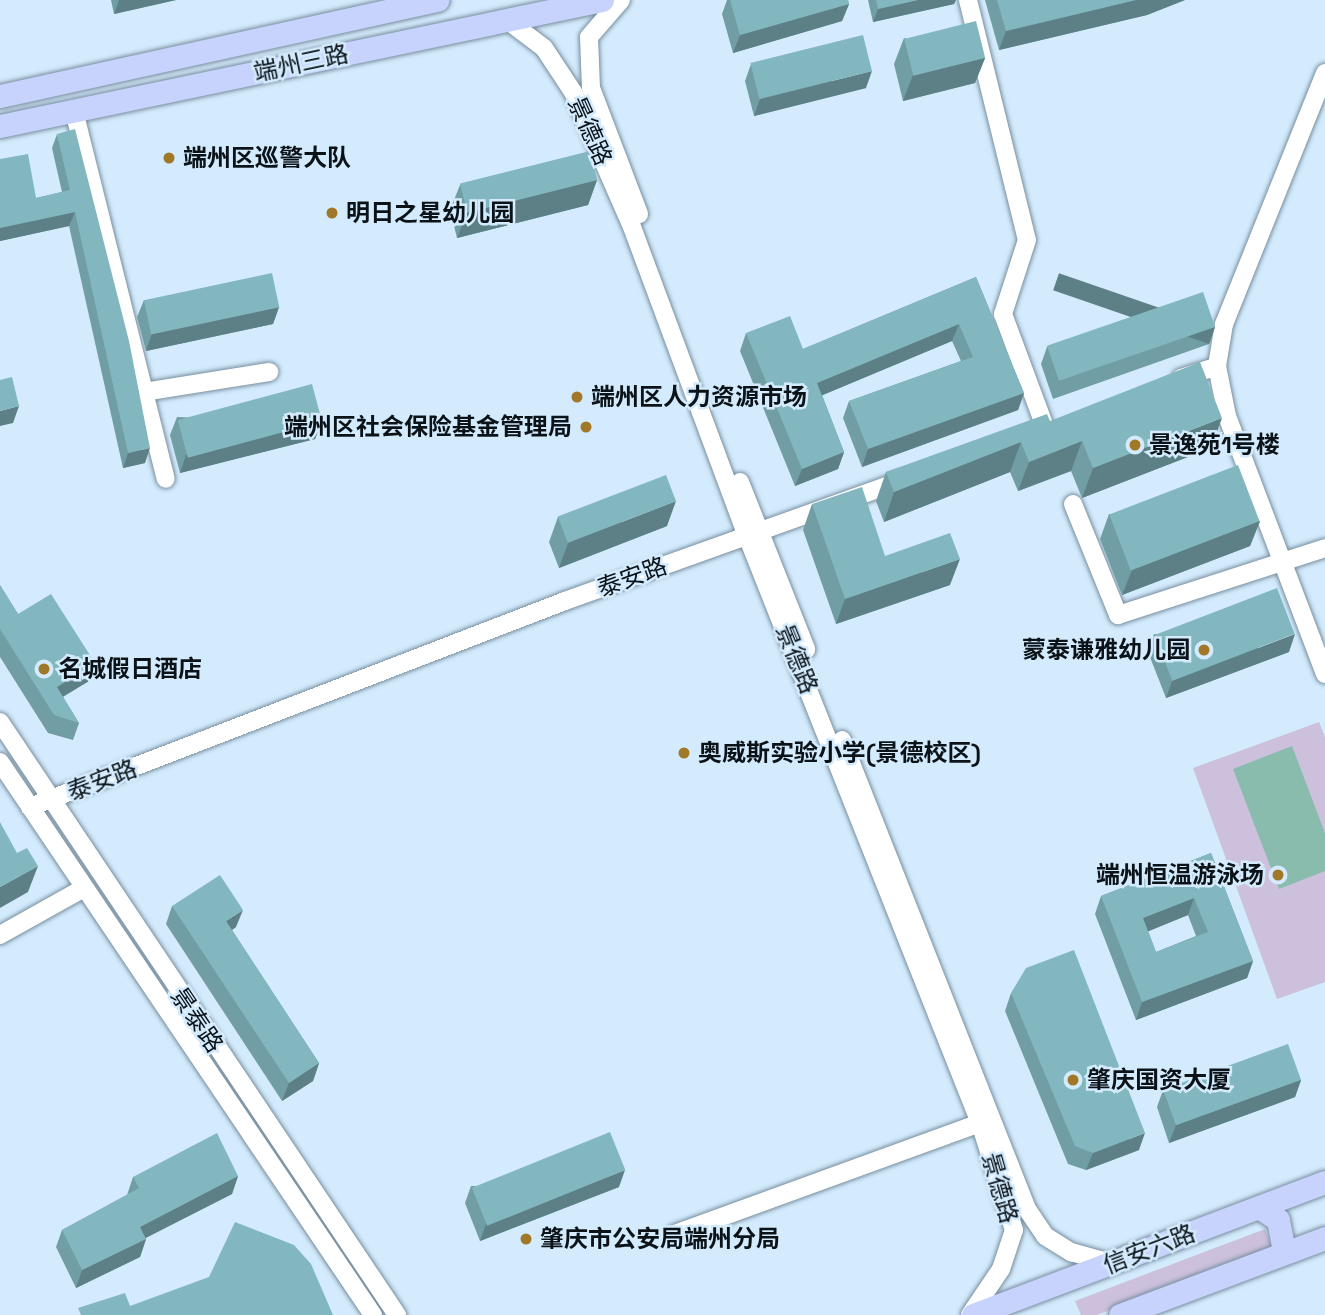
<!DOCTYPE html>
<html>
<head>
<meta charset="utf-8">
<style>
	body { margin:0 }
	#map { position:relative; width:1325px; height:1315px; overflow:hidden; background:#d3ebfd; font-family:"Space Grotesk","Noto Sans SC",sans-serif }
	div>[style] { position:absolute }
	.green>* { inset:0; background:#ccc0dd }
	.water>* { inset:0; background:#8abcae }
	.roads { filter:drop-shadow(0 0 2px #788e9e) drop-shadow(0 0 2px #788e9e) }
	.minor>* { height:18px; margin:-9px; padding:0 9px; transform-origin:9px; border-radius:9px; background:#fff }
	.major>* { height:23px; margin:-11.5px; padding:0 11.5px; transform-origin:11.5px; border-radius:11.5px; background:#c7d3fc }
	.wall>* { inset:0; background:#719da4 }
	.shaded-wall>* { inset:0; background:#5c8086; transform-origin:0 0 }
	.building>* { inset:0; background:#83b7bf; transform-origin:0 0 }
	.dots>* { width:19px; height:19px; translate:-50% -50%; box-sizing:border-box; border:4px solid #d3ebfd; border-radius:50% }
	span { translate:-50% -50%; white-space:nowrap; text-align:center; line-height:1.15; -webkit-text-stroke:5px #d3ebfd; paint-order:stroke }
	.street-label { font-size:24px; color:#0b1319 }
	.poi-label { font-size:24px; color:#0b1319; font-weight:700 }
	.left { translate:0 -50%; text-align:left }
	.right { translate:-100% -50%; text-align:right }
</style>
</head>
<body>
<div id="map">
	<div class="green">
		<i style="clip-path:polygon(1319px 722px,1325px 737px,1325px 982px,1277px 999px,1193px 768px)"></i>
		<i style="clip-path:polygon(1265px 1229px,1273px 1250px,1097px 1315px,1081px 1315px,1075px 1301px)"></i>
	</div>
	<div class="water">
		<i style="clip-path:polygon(1292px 746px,1325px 833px,1325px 871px,1279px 889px,1233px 769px)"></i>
	</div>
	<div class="roads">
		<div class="minor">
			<i style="left:621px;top:0;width:49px;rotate:130.9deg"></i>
			<i style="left:589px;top:37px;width:51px;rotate:87.8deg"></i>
			<i style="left:591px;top:88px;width:135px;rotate:69.1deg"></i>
			<i style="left:968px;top:0;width:247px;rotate:76.2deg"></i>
			<i style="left:1027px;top:240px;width:78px;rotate:108deg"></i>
			<i style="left:1003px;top:314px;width:121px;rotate:69.6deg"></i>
			<i style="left:507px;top:20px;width:46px;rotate:37.1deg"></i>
			<i style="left:544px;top:48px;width:53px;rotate:56.6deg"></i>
			<i style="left:573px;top:92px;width:147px;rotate:66.4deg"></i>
			<i style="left:632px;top:227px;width:330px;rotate:69.6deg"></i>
			<i style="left:747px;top:536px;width:632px;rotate:68.35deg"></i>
			<i style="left:980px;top:1123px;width:112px;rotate:72.4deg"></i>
			<i style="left:1014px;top:1230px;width:41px;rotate:108.4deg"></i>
			<i style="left:1001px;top:1269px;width:55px;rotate:124deg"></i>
			<i style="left:1325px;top:73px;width:271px;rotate:111.9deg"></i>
			<i style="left:1224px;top:324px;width:43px;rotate:99.5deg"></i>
			<i style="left:1217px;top:366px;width:51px;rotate:78.7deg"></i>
			<i style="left:1227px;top:416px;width:276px;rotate:69.2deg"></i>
			<i style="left:74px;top:111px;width:379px;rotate:76deg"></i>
			<i style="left:1181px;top:378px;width:38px;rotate:-18deg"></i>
			<i style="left:144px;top:392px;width:127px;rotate:-9.1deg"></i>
			<i style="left:740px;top:482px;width:180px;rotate:68.4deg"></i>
			<i style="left:1073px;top:504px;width:120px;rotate:67.9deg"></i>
			<i style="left:1118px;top:615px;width:218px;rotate:-17.9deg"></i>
			<i style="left:0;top:722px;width:714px;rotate:56.2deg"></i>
			<i style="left:842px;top:740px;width:504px;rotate:68.47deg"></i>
			<i style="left:1027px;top:1209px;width:32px;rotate:56deg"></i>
			<i style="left:1045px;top:1236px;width:31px;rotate:32deg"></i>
			<i style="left:1071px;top:1252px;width:41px;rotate:15.4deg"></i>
			<i style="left:0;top:762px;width:667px;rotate:56deg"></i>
			<i style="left:30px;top:807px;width:573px;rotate:-21.06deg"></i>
			<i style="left:565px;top:601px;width:357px;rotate:-19.7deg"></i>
			<i style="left:0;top:935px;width:96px;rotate:-29.2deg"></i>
			<i style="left:675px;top:1234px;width:325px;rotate:-20deg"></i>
		</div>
		<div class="major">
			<i style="left:0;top:96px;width:448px;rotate:-12.4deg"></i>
			<i style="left:0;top:126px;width:615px;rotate:-11.82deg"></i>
			<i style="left:1259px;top:1207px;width:23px;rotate:34deg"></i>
			<i style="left:1278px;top:1220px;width:33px;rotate:79deg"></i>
			<i style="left:973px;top:1315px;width:376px;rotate:-20.7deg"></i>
			<i style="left:1120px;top:1315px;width:219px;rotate:-20.6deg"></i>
		</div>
	</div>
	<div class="wall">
		<i style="clip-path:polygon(111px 0,176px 0,114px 14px)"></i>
		<i style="clip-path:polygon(727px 0,848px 0,849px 4px,842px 21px,733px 53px,722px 14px)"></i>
		<i style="clip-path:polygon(868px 0,956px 0,954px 4px,873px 22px)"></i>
		<i style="clip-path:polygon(985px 0,1185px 0,1147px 15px,999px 50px)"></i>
		<i style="clip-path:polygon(904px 38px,985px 58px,975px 83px,903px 101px,894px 64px)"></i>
		<i style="clip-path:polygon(751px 64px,866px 88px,754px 116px,745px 81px)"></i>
		<i style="clip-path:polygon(57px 134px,145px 463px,123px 468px,69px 226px,0 241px,0 159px,36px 198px,62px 192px,52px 148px)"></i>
		<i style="clip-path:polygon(597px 180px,588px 205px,457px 238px,450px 210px,460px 185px)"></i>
		<i style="clip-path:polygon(976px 277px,1024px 393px,1018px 410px,862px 467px,843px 418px,849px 401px,961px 361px,952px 341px,822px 395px,844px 452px,838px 469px,795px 486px,740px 351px,746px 333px,803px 349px)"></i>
		<i style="clip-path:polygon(144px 300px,279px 307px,273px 324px,146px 351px,137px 317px)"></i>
		<i style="clip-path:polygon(1215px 327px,1209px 344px,1053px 399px,1041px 364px,1047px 347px)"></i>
		<i style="clip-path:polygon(177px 417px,322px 422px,315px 439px,180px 473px,170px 435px)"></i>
		<i style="clip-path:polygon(1050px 421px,1211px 448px,1082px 498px,1071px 471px,1018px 491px,1010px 472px,884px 522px,876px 501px,886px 472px)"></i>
		<i style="clip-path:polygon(812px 504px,885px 556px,950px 585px,836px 624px,803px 530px)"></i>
		<i style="clip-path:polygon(1109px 514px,1260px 521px,1250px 546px,1122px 595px,1100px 539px)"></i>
		<i style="clip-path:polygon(558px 517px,667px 526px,559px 568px,549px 542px)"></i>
		<i style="clip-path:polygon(0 585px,18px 614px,95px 663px,89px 681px,63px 697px,79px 723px,73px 740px,48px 733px,0 657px)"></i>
		<i style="clip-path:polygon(1154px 634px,1289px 652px,1166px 698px,1148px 652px)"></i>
		<i style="clip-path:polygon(evenodd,1211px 853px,1253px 961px,1247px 978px,1136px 1020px,1095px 914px,1101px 896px,1211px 853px,1188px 915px,1196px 936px,1156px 952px,1148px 931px,1188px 915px)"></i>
		<i style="clip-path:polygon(172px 906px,236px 927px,232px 930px,319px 1063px,313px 1081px,282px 1101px,166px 924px)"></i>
		<i style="clip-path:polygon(1011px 993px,1139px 1150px,1086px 1170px,1068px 1164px,1005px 1011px)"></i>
		<i style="clip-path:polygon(1301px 1080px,1295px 1097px,1169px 1143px,1157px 1107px,1163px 1090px)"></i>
		<i style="clip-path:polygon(238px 1176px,232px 1194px,145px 1238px,146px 1239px,140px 1257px,76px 1288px,56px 1247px,62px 1230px,127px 1195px,133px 1177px)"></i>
		<i style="clip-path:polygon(471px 1186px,619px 1187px,480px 1241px,465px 1203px)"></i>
	</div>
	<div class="shaded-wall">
		<i style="clip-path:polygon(119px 0,176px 0,114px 14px)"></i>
		<i style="clip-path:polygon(918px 0,956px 0,954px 4px,873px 22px,878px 9px)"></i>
		<i style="clip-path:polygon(1136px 0,1185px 0,1147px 15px,999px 50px,1006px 31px)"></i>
		<i style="clip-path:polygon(849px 4px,842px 21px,733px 53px,740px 35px)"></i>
		<i style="clip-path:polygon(985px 58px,975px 83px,903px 101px,913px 75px)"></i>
		<i style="clip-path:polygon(872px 71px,866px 88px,754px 116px,760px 99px)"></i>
		<i style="clip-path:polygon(597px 180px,588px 205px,457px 238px,467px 213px)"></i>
		<i style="clip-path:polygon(75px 212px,69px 226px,0 241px,0 228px)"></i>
		<i style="clip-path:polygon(279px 307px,273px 324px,146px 351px,152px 333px)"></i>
		<i style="clip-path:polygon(959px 324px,952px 341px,811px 400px,817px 383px)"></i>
		<i style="left:1215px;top:327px;width:18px;height:165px;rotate:109deg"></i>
		<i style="clip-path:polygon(1024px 393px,1018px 410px,862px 467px,868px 449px)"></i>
		<i style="clip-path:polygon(19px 406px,13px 423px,0 426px,0 411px)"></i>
		<i style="clip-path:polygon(1222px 418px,1211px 448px,1082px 498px,1093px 468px)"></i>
		<i style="clip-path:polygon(322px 422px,315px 439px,180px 473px,186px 455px)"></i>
		<i style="clip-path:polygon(1082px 441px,1071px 471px,1018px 491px,1029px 462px)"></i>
		<i style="clip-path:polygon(1021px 442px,1010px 472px,884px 522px,894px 492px)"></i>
		<i style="clip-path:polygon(150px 448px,145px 463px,123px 468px,128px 453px)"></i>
		<i style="clip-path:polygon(844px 452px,838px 469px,795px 486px,802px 469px)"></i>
		<i style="clip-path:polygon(676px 501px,667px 526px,559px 568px,568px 543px)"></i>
		<i style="clip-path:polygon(1260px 521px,1250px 546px,1122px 595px,1132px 570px)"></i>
		<i style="clip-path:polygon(960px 559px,950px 585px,836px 624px,845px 599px)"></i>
		<i style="clip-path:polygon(1295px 634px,1289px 652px,1166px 698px,1172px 681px)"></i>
		<i style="clip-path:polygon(95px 663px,89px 681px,50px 704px,57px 687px)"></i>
		<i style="clip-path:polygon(38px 866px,28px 892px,0 908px,0 887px)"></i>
		<i style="clip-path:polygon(1194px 898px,1188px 915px,1137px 936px,1143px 918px)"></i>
		<i style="clip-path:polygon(243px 910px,236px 927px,219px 939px,226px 921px)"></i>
		<i style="clip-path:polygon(1253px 961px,1247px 978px,1136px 1020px,1142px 1002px)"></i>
		<i style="clip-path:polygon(319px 1063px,313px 1081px,282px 1101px,289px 1083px)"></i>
		<i style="clip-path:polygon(1301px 1080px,1295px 1097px,1169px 1143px,1176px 1125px)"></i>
		<i style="clip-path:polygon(1145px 1133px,1139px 1150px,1086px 1170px,1093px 1153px)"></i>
		<i style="clip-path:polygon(625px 1170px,619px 1187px,480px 1241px,486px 1224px)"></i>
		<i style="clip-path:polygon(238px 1176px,232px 1194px,134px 1244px,140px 1227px)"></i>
		<i style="clip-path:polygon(146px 1239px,140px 1257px,76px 1288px,82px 1270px)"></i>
	</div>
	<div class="building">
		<i style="clip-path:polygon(730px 0,848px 0,849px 4px,740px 35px)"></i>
		<i style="clip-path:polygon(876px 0,918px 0,878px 9px)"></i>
		<i style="clip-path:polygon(997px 0,1136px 0,1006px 31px)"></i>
		<i style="left:976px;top:21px;width:38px;height:74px;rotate:76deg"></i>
		<i style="left:863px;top:35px;width:37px;height:116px;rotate:76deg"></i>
		<i style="clip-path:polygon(75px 129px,129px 341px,150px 448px,128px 453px,75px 212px,0 228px,0 159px,28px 154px,36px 198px,70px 190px,57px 134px)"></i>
		<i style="left:590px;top:151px;width:30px;height:134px;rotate:76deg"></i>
		<i style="left:272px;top:273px;width:35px;height:131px;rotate:78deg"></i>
		<i style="clip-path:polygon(976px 277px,1024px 393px,868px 449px,849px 401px,973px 357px,959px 324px,817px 383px,844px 452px,802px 469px,746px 333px,790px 316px,803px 349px)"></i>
		<i style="left:1203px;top:292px;width:37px;height:165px;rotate:71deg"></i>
		<i style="clip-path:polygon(1200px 362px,1222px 418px,1093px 468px,1082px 441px,1029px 462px,1021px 442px,894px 492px,886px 472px,1047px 414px,1050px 421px)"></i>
		<i style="clip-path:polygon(12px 377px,19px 406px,0 411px,0 380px)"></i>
		<i style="left:312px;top:384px;width:39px;height:139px;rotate:75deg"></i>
		<i style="left:1238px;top:465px;width:60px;height:138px;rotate:69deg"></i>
		<i style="left:666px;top:475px;width:28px;height:116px;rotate:69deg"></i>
		<i style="clip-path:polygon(862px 487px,885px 556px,950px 533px,960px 559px,845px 599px,812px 504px)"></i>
		<i style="clip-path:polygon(0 585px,18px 614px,51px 594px,95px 663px,57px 687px,79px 723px,54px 715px,0 629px)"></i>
		<i style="left:1277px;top:588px;width:49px;height:131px;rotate:69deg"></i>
		<i style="clip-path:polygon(0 822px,17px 853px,27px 848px,38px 866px,0 887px)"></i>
		<i style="clip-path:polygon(evenodd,1211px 853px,1253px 961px,1142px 1002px,1101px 896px,1211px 853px,1194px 898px,1208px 932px,1156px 952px,1143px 918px,1194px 898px)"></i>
		<i style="clip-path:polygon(220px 875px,243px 910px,226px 921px,319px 1063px,289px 1083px,172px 906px)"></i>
		<i style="clip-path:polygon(1074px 950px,1145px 1133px,1093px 1153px,1075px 1146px,1011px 993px,1026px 968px)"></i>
		<i style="left:1288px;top:1044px;width:38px;height:133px;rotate:70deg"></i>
		<i style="left:610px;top:1132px;width:41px;height:149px;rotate:68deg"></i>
		<i style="clip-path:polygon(217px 1133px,238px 1176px,140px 1227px,146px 1239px,82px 1270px,62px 1230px,139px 1188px,133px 1177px)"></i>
		<i style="clip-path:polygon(235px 1222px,294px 1245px,311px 1264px,333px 1315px,81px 1315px,78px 1308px,125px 1293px,130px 1306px,209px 1277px)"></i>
	</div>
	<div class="dots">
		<i style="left:169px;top:158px;background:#a17827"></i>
		<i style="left:332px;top:213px;background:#a17827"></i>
		<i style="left:577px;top:397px;background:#a17827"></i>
		<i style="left:586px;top:427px;background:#a17827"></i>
		<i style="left:1135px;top:445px;background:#a17827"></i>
		<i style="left:1204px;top:650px;background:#a17827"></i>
		<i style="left:44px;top:669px;background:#a17827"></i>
		<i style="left:684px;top:753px;background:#a17827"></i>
		<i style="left:1278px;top:875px;background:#a17827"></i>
		<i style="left:1073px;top:1080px;background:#a17827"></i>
		<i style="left:526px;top:1239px;background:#a17827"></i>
	</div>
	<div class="street-label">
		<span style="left:301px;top:63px;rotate:-12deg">端州三路</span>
		<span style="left:590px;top:131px;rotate:66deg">景德路</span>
		<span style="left:632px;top:577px;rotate:-20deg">泰安路</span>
		<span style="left:797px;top:659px;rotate:68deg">景德路</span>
		<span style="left:102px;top:780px;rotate:-21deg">泰安路</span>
		<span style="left:197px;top:1020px;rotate:56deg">景泰路</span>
		<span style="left:1000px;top:1188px;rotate:74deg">景德路</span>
		<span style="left:1149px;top:1249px;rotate:-21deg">信安六路</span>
	</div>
	<div class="poi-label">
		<span class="left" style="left:183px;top:158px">端州区巡警大队</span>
		<span class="left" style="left:346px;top:213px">明日之星幼儿园</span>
		<span class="left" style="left:591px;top:397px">端州区人力资源市场</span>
		<span class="right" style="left:572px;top:427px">端州区社会保险基金管理局</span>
		<span class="left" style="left:1149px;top:445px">景逸苑1号楼</span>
		<span class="right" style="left:1190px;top:650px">蒙泰谦雅幼儿园</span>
		<span class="left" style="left:58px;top:669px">名城假日酒店</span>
		<span class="left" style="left:698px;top:753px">奥威斯实验小学(景德校区)</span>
		<span class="right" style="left:1264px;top:875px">端州恒温游泳场</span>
		<span class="left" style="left:1087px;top:1080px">肇庆国资大厦</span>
		<span class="left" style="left:540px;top:1239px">肇庆市公安局端州分局</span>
	</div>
</div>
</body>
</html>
